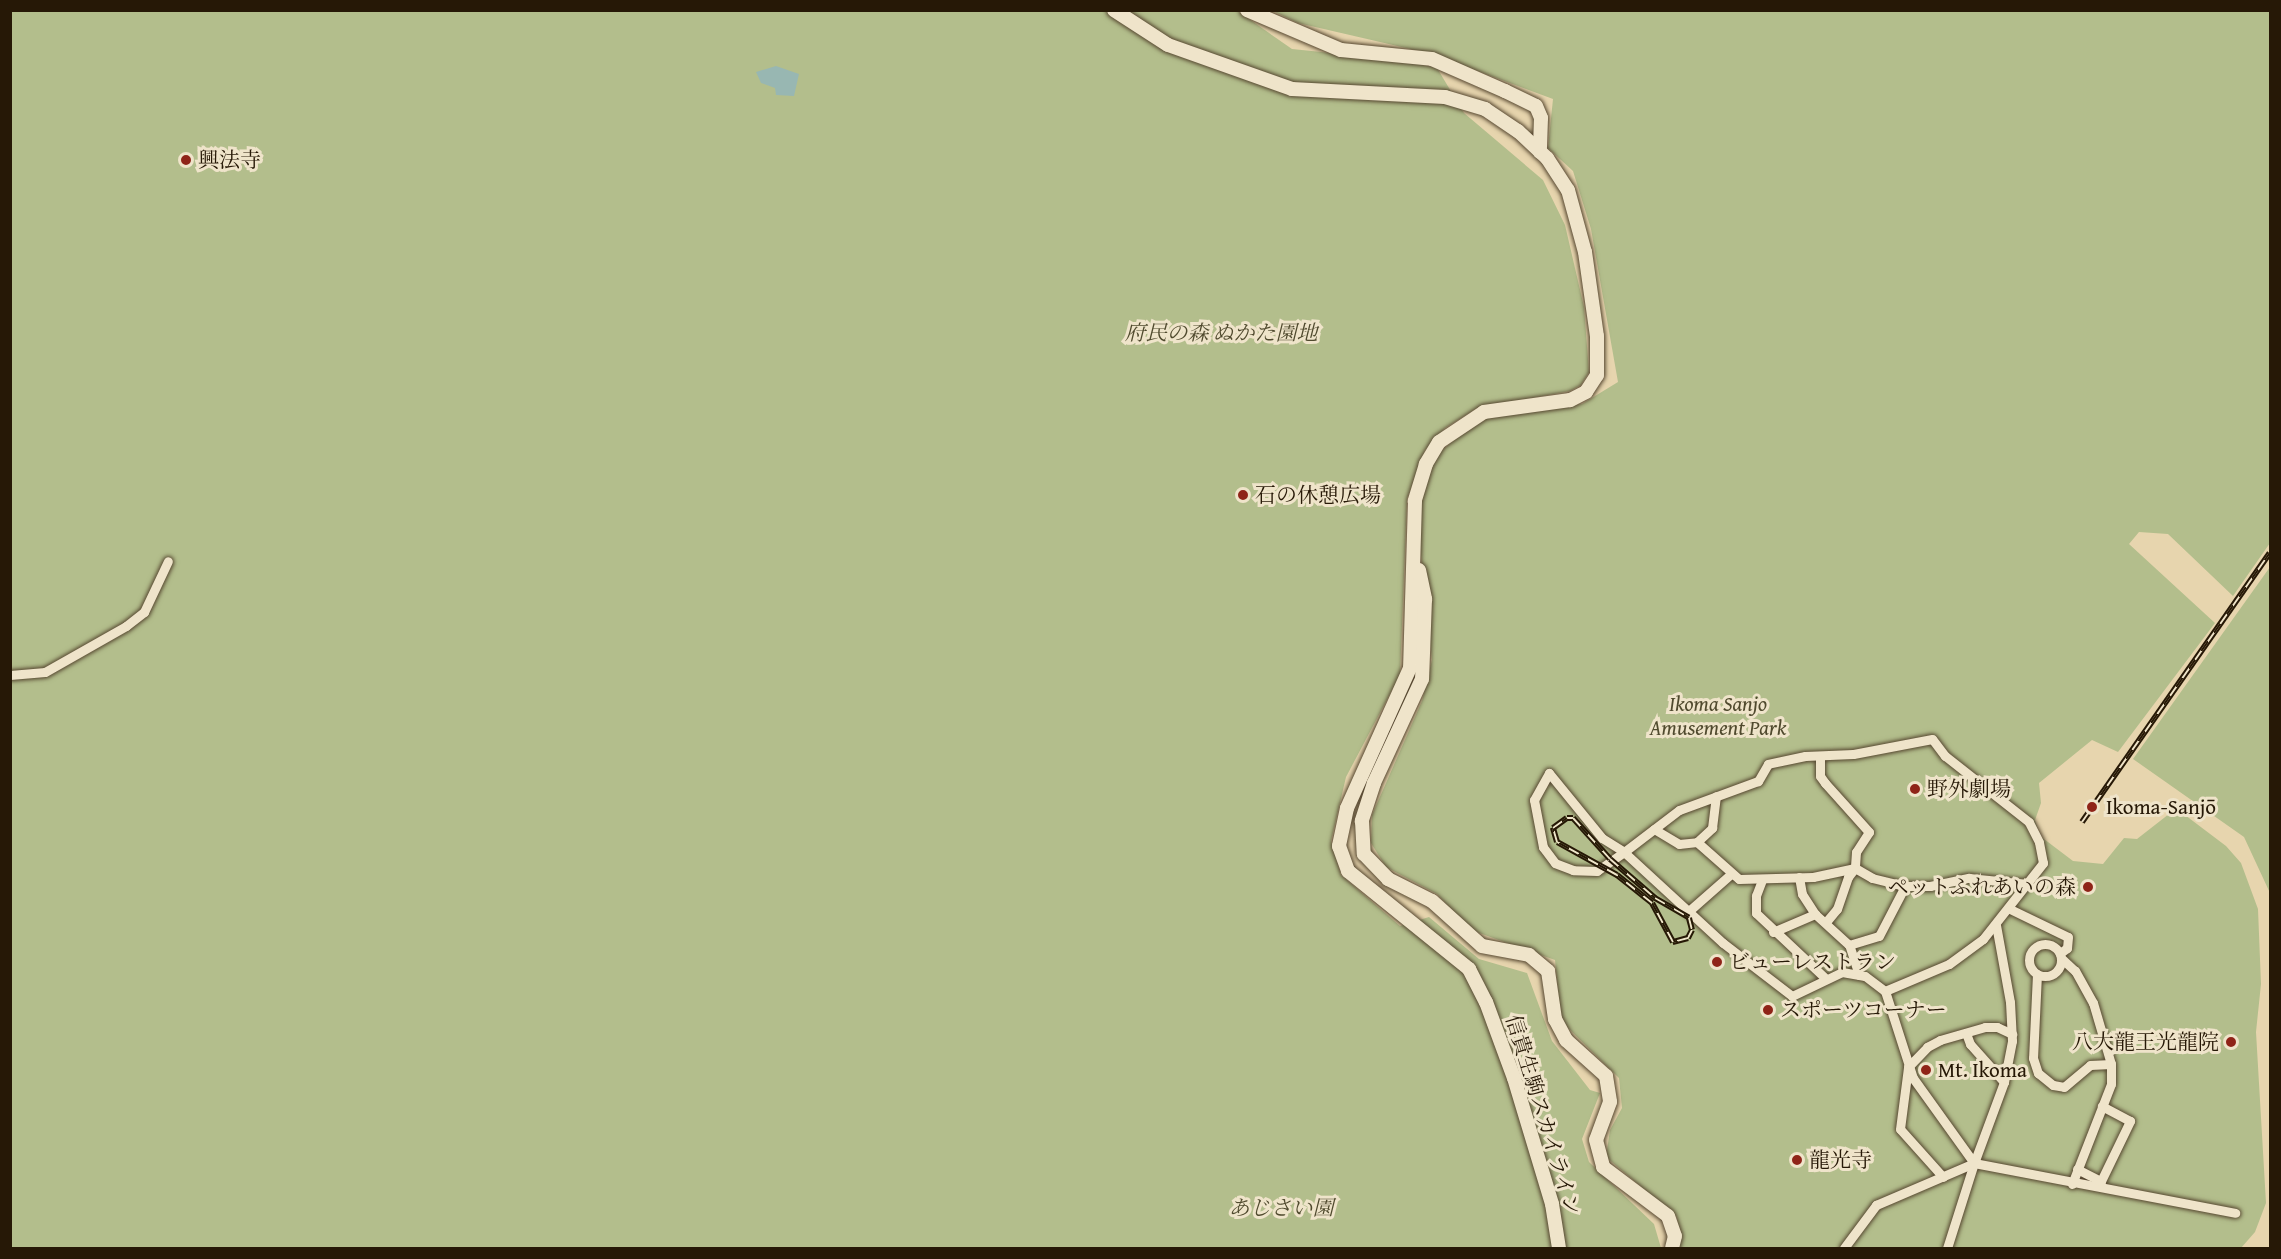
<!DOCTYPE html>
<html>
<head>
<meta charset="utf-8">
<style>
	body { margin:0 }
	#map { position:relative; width:2281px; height:1259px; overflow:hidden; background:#e7d5ae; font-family:"Gentium Book Plus","Noto Serif JP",serif }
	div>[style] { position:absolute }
	.green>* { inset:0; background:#b3be8c }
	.water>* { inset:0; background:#98b7b2 }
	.roads { filter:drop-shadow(0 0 2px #564730) drop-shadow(0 0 2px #564730) }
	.street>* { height:9px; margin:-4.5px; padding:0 4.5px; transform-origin:4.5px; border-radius:4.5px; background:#efe4ca }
	.street>.ring { margin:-4.5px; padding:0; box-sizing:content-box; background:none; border:9px solid #efe4ca; border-radius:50% }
	.secondary>* { height:14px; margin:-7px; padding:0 7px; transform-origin:7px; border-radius:7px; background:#efe4ca }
	.rail>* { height:6px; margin-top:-3px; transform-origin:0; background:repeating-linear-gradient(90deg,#efe4ca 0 11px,#261806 0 22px); box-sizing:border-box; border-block:2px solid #261806 }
	.dots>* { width:16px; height:16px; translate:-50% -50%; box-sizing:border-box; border:3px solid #efe4ca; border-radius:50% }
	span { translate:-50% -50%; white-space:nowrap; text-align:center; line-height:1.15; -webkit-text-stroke:6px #efe4ca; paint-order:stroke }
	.poi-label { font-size:21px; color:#261806 }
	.left { translate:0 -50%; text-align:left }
	.right { translate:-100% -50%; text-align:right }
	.park-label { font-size:21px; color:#504a2e; font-style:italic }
	.street-label { font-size:21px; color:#261806 }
	.frame { position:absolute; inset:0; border:12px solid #261806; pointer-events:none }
</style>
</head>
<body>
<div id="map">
	<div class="green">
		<i style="clip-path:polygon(1236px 10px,1292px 49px,1399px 60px,1437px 68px,1464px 113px,1543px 180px,1565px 225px,1584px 307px,1589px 372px,1581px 385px,1570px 391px,1477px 408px,1445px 428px,1425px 450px,1407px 499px,1400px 675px,1346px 777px,1331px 841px,1341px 875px,1400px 926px,1429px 917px,1479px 959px,1527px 973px,1552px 1041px,1590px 1090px,1600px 1093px,1582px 1139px,1589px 1162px,1654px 1224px,1661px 1248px,11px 1248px,10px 11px)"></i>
		<i style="clip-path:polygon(1273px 11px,2270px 11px,2270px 543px,2233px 596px,2168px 534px,2139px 532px,2129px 544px,2215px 623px,2118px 752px,2092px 740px,2039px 783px,2041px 803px,2035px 820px,2040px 836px,2073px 861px,2103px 864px,2124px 838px,2137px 839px,2169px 814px,2181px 812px,2226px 846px,2241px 863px,2258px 909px,2261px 984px,2256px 1032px,2266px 1203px,2255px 1232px,2241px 1248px,1680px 1248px,1677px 1217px,1606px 1157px,1610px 1130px,1622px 1108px,1619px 1078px,1561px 1021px,1555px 960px,1471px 930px,1437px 894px,1386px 867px,1371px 843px,1372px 815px,1422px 701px,1432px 660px,1419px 535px,1419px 510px,1429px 471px,1440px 452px,1477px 421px,1500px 413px,1582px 404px,1618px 382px,1591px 229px,1573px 171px,1548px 148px,1553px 99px,1432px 54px,1298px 23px)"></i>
		<i style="clip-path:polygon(2270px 567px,2270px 893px,2244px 837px,2133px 759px)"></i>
	</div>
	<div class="water">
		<i style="clip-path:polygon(776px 66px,799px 74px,794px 96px,776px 95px,775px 88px,761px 83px,756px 72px)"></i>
	</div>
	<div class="roads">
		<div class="street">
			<i style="left:10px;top:675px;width:35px;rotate:-5deg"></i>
			<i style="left:45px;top:672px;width:93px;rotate:-29.6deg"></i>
			<i style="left:126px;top:626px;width:23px;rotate:-38deg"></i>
			<i style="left:144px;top:612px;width:56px;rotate:-64.8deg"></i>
			<i style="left:1820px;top:756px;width:20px;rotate:90deg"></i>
			<i style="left:1820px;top:776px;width:9px;rotate:54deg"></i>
			<i style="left:1825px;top:783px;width:66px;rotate:48.1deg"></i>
			<i style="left:1869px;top:832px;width:24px;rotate:123deg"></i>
			<i style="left:1856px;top:852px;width:16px;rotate:94deg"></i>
			<i style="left:1855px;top:868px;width:20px;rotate:30deg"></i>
			<i style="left:1872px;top:878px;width:34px;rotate:14deg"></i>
			<i style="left:1905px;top:886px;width:25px"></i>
			<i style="left:1930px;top:886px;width:40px;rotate:-12deg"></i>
			<i style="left:1969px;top:878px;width:59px;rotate:5.8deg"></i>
			<i style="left:1549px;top:773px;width:84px;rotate:50.8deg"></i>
			<i style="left:1602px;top:838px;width:26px;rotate:32deg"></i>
			<i style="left:1624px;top:852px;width:33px;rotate:145deg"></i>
			<i style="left:1597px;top:871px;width:24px;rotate:-178deg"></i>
			<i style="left:1573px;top:870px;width:19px;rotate:-159deg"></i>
			<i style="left:1555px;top:863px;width:20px;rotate:-127deg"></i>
			<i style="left:1543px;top:847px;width:48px;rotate:-100.8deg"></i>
			<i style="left:1534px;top:800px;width:31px;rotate:-61deg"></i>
			<i style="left:1654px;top:829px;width:29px;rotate:31deg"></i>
			<i style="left:1679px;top:844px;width:18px;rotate:-6deg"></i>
			<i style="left:1697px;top:842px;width:56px;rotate:41.4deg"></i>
			<i style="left:1739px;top:879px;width:74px;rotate:-1.5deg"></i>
			<i style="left:1813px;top:877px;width:43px;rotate:-12.1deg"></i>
			<i style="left:1697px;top:842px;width:21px;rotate:-43deg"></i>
			<i style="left:1712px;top:828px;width:32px;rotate:-83deg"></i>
			<i style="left:1799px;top:877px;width:17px;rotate:80deg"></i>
			<i style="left:1802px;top:894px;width:24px;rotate:57deg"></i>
			<i style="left:1815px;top:914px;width:46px;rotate:42.4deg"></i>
			<i style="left:1762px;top:880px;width:17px;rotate:111deg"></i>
			<i style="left:1756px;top:896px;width:17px;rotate:90deg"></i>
			<i style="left:1756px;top:913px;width:96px;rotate:43.3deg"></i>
			<i style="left:2010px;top:909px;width:64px;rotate:25.8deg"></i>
			<i style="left:2068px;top:937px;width:11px;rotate:95deg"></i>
			<i style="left:2067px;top:948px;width:9px;rotate:144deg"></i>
			<i style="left:1690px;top:910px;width:55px;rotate:-41.3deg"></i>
			<i style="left:1826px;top:922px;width:17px;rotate:-50deg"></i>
			<i style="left:1837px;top:909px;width:34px;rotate:-71deg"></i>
			<i style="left:1848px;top:877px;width:11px;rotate:-52deg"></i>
			<i style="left:1996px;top:925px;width:78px;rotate:79.7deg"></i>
			<i style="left:2010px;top:1002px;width:39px;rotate:87deg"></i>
			<i style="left:2012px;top:1041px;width:42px;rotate:101deg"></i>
			<i style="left:2004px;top:1082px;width:86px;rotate:110.3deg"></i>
			<i style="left:1974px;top:1163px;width:266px;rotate:10.8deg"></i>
			<i style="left:1773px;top:932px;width:46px;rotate:-23.2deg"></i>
			<i class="ring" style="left:2029px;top:944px;width:23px;height:23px"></i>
			<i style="left:2037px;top:974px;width:84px;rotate:92.7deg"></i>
			<i style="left:2033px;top:1058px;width:16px;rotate:72deg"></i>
			<i style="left:2038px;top:1073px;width:19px;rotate:39deg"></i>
			<i style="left:2053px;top:1085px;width:11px;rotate:10deg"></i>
			<i style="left:2064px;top:1087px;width:34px;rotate:-40deg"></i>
			<i style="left:2090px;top:1065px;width:21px;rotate:-3deg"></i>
			<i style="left:2111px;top:1064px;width:64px;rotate:-106.4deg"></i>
			<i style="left:2093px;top:1003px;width:37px;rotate:-119deg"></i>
			<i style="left:2075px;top:971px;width:18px;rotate:-137deg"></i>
			<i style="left:1859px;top:975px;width:32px;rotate:-108deg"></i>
			<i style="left:1849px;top:945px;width:31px;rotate:-17deg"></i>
			<i style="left:1879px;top:936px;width:56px;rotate:-62.5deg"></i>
			<i style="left:1885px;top:991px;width:69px;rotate:-22.9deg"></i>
			<i style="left:1949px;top:964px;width:42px;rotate:-36.3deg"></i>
			<i style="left:1983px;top:939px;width:97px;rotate:-51.7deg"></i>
			<i style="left:2043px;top:863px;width:21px;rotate:-101deg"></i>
			<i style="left:2039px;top:842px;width:22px;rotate:-117deg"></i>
			<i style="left:2029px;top:822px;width:107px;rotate:-141.8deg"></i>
			<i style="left:1945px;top:756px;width:21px;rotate:-127deg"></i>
			<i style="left:1932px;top:739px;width:80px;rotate:169.2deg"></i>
			<i style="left:1853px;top:754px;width:48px;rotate:177.6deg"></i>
			<i style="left:1805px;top:756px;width:38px;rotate:168deg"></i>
			<i style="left:1768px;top:764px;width:20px;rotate:120deg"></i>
			<i style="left:1758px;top:781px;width:84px;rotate:159.8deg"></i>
			<i style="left:1679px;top:810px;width:69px;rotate:142.6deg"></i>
			<i style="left:1624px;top:852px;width:134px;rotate:42.6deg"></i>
			<i style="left:1723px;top:943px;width:87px;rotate:37.5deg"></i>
			<i style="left:1792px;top:996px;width:55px;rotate:-25.6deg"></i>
			<i style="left:1842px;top:972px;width:23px;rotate:10deg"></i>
			<i style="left:1865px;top:976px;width:25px;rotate:37deg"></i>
			<i style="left:1885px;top:991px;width:91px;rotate:72.2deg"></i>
			<i style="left:1913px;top:1078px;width:105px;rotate:54.3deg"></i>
			<i style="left:1974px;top:1163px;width:89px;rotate:107.6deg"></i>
			<i style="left:1966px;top:1033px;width:12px;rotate:70deg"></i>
			<i style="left:1970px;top:1044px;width:51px;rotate:48.2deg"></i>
			<i style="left:2077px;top:1169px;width:27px;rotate:27deg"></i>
			<i style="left:2101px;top:1181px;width:67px;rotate:-64.2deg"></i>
			<i style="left:2130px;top:1121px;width:32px;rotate:-152deg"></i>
			<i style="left:1943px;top:1177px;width:64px;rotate:-131.9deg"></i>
			<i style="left:1900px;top:1129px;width:63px;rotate:-82.6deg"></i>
			<i style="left:1908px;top:1067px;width:28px;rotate:-46deg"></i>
			<i style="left:1927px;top:1047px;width:15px;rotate:-28deg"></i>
			<i style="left:1940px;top:1040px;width:47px;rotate:-16.1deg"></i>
			<i style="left:1985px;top:1027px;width:12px"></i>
			<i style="left:1997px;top:1027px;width:17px;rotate:25deg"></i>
			<i style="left:2072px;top:1184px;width:107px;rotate:-68.7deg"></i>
			<i style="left:2111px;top:1084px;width:20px;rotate:-90deg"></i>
			<i style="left:1844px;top:1248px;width:54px;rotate:-53.3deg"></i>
			<i style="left:1876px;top:1205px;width:107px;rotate:-23.2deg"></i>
		</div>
		<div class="secondary">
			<i style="left:1114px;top:10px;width:64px;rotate:32.9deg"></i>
			<i style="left:1168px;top:45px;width:132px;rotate:19.5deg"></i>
			<i style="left:1292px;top:89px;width:153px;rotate:3deg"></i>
			<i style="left:1445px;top:97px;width:42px;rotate:16.7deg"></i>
			<i style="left:1485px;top:109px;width:40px;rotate:34deg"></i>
			<i style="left:1518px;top:131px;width:40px;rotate:43deg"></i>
			<i style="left:1547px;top:158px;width:38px;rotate:57deg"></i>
			<i style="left:1568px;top:190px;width:64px;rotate:74.7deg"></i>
			<i style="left:1585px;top:252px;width:85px;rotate:81.9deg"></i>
			<i style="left:1597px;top:336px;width:39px;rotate:90deg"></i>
			<i style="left:1597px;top:375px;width:20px;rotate:123deg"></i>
			<i style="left:1586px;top:392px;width:18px;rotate:153deg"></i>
			<i style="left:1570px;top:400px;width:87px;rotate:172.1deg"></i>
			<i style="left:1484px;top:412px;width:54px;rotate:146.3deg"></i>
			<i style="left:1439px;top:442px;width:26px;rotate:121deg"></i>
			<i style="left:1426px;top:464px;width:39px;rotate:107deg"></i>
			<i style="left:1415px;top:501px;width:167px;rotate:91.7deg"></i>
			<i style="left:1410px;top:668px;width:154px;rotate:114.2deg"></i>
			<i style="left:1347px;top:808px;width:39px;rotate:102deg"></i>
			<i style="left:1339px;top:846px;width:27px;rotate:70deg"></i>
			<i style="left:1348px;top:871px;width:156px;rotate:39deg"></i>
			<i style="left:1469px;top:969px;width:37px;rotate:63deg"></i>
			<i style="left:1486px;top:1002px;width:81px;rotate:69.8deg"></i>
			<i style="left:1514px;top:1078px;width:132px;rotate:73.2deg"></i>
			<i style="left:1552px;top:1204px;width:45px;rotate:81deg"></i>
			<i style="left:1247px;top:10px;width:102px;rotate:23.1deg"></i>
			<i style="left:1341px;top:50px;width:91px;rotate:5.6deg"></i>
			<i style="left:1432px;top:59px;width:80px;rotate:23.7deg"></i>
			<i style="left:1505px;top:91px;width:34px;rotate:26deg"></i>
			<i style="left:1536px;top:106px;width:13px;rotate:67deg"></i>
			<i style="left:1541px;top:118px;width:34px;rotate:92deg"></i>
			<i style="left:1419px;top:570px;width:30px;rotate:78deg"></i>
			<i style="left:1425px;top:599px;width:80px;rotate:92.1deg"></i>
			<i style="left:1422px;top:679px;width:115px;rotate:114.8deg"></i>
			<i style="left:1374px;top:783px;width:40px;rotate:108deg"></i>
			<i style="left:1362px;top:821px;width:33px;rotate:87deg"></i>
			<i style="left:1364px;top:854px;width:35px;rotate:46deg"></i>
			<i style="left:1388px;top:879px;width:49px;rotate:26.6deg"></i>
			<i style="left:1432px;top:901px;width:67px;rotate:42deg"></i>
			<i style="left:1482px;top:946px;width:48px;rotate:10.8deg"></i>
			<i style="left:1529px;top:955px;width:25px;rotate:40deg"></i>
			<i style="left:1548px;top:971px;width:49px;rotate:81.7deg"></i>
			<i style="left:1555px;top:1019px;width:24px;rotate:62deg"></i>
			<i style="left:1566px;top:1040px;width:54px;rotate:42deg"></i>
			<i style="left:1606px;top:1076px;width:26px;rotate:81deg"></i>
			<i style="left:1610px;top:1102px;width:40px;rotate:110.2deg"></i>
			<i style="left:1596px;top:1140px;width:28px;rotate:75deg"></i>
			<i style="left:1603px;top:1167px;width:81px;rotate:37deg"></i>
			<i style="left:1668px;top:1216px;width:21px;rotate:71deg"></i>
			<i style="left:1675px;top:1236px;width:12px;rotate:104deg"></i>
		</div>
	</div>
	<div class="rail">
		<i style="left:1567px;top:818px;width:6px"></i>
		<i style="left:1573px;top:818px;width:55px;rotate:47.9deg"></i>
		<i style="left:1610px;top:859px;width:60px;rotate:40.9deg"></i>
		<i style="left:1655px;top:898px;width:39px;rotate:30deg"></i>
		<i style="left:1689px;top:918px;width:12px;rotate:76deg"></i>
		<i style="left:1692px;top:930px;width:9px;rotate:117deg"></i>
		<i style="left:1688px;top:938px;width:16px;rotate:165deg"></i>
		<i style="left:1673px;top:942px;width:44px;rotate:-118.3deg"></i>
		<i style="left:1652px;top:903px;width:45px;rotate:-141.3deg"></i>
		<i style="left:1617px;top:875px;width:68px;rotate:-151.2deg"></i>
		<i style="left:1557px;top:842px;width:15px;rotate:-106deg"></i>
		<i style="left:1553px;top:828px;width:17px;rotate:-36deg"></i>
		<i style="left:2082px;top:822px;width:328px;rotate:-55.1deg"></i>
	</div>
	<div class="dots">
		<i style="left:186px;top:160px;background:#8f2418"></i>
		<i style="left:1243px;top:495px;background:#8f2418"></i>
		<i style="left:1915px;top:789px;background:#8f2418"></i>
		<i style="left:2092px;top:807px;background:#8f2418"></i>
		<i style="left:2088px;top:887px;background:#8f2418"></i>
		<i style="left:1717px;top:962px;background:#8f2418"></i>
		<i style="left:1768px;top:1010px;background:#8f2418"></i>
		<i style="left:2231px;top:1042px;background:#8f2418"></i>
		<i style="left:1926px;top:1070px;background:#8f2418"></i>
		<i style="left:1797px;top:1160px;background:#8f2418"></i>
	</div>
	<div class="poi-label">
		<span class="left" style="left:198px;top:160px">興法寺</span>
		<span class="left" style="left:1255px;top:495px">石の休憩広場</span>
		<span class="left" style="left:1927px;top:789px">野外劇場</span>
		<span class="left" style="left:2106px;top:807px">Ikoma-Sanjō</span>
		<span class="right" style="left:2076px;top:887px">ペットふれあいの森</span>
		<span class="left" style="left:1729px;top:962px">ビューレストラン</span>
		<span class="left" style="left:1780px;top:1010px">スポーツコーナー</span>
		<span class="right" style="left:2219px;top:1042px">八大龍王光龍院</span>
		<span class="left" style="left:1938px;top:1070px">Mt. Ikoma</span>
		<span class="left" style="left:1809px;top:1160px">龍光寺</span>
	</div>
	<div class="park-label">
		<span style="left:1221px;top:333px">府民の森 ぬかた園地</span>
		<span style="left:1718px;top:716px">Ikoma Sanjo<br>Amusement Park</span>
		<span style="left:1281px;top:1208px">あじさい園</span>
	</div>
	<div class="street-label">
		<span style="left:1543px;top:1115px;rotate:73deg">信貴生駒スカイライン</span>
	</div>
	<div class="frame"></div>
</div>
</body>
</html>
